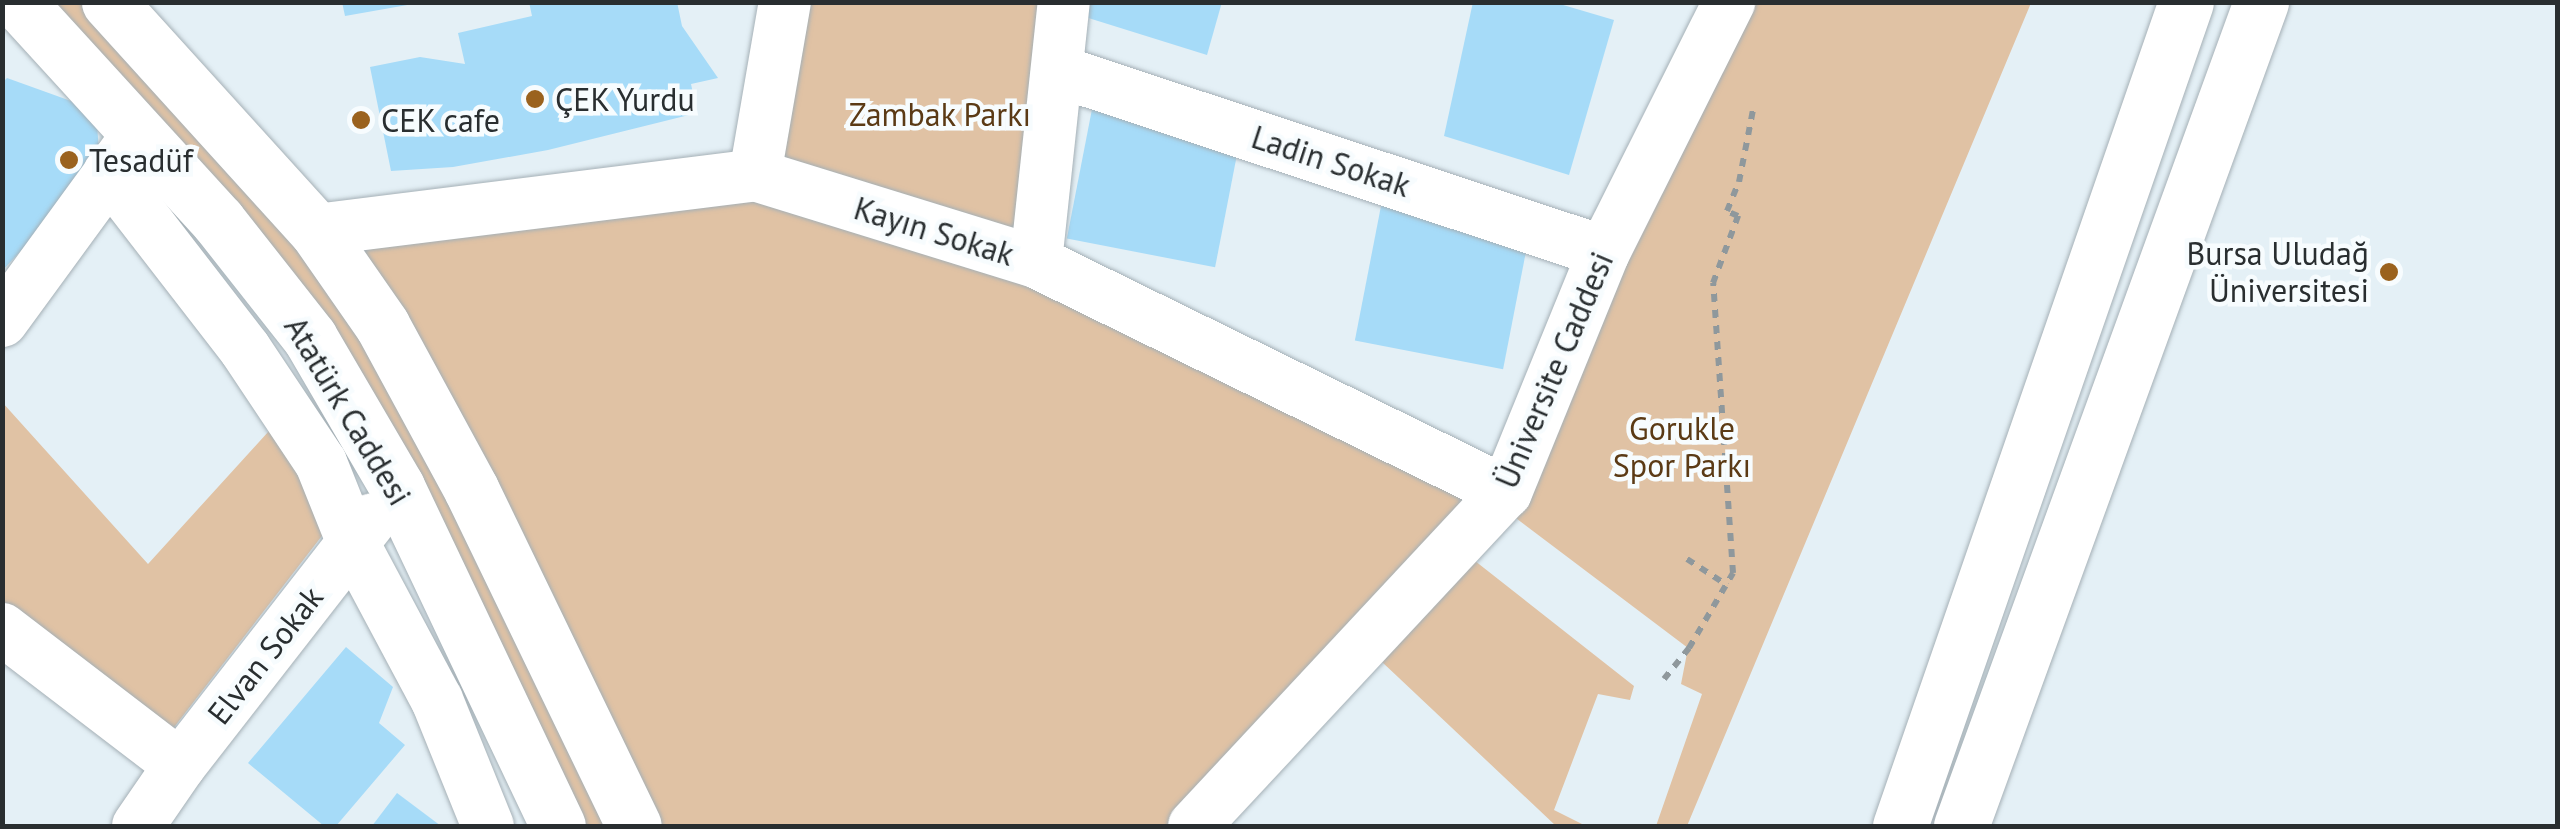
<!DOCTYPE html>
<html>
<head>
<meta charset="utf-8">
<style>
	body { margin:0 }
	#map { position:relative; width:2560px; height:829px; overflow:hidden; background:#e4f0f6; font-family:"PT Sans",sans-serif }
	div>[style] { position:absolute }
	.green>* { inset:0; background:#e0c2a4 }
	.building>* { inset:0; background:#a6dbf8; transform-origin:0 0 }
	.path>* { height:6px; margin-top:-3px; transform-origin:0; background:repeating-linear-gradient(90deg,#8f989c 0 8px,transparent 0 16px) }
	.roads { filter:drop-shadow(0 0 2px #a5b0b6) drop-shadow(0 0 2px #a5b0b6) }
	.minor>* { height:52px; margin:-26px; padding:0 26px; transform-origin:26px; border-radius:26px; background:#fff }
	.major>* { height:55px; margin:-27.5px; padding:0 27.5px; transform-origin:27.5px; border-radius:27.5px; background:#fff }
	.highway>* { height:55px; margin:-27.5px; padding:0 27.5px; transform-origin:27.5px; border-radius:27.5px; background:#fff }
	.dots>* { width:28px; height:28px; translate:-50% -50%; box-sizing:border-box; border:5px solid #f7fcfe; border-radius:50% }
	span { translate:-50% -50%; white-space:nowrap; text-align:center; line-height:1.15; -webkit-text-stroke:9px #f7fcfe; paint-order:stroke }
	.poi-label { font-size:32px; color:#292e30 }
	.left { translate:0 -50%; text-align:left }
	.right { translate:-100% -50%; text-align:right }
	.park-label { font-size:32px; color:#5b3a15 }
	.street-label { font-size:32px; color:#292e30 }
	.frame { position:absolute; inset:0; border:5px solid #292e30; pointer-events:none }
</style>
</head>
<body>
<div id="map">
	<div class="green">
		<i style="clip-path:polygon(18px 3px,109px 3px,316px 230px,755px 175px,785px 3px,1064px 3px,1036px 263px,1484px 480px,1729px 3px,2031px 3px,1687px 826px,1656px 826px,1702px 694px,1681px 684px,1688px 648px,1496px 503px,1456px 546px,1634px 686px,1630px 700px,1598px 694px,1554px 810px,1586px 826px,1556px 826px,1364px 645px,1194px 826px,558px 826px,397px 487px)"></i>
		<i style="clip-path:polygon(2px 402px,148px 564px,278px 421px,328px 528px,172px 730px,3px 601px)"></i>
	</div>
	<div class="building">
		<i style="clip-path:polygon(342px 2px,413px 2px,413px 4px,345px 16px)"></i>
		<i style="clip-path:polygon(529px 2px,677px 2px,682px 26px,718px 78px,691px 84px,697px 113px,548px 150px,453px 167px,391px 171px,370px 67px,420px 57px,465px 64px,458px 33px,532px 16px)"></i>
		<i style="clip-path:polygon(1085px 2px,1222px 2px,1207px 55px,1082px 16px)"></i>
		<i style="clip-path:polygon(1473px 2px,1553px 2px,1614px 20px,1569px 175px,1444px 136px)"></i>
		<i style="clip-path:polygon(7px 78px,96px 110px,100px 166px,2px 271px,2px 83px)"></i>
		<i style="left:1093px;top:104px;width:151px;height:137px;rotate:11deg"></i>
		<i style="left:1381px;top:206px;width:151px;height:137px;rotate:11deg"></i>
		<i style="clip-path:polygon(346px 647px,393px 687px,379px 723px,405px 745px,336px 826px,324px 826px,248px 763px)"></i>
		<i style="clip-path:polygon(397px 793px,441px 826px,372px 826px)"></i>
	</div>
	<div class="path">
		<i style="left:1687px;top:559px;width:48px;rotate:33deg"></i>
		<i style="left:1664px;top:679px;width:40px;rotate:-51deg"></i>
		<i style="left:1689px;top:648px;width:87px;rotate:-59.6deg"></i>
		<i style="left:1733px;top:573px;width:291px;rotate:-93.9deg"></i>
		<i style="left:1713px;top:283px;width:72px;rotate:-69.5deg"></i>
		<i style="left:1738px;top:216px;width:12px;rotate:-156deg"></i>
		<i style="left:1727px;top:211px;width:31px;rotate:-68deg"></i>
		<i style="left:1739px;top:182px;width:78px;rotate:-79deg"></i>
	</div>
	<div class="roads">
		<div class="minor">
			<i style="left:1058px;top:71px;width:575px;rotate:18.34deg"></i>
			<i style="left:109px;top:173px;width:222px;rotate:52.3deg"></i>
			<i style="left:245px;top:349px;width:137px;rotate:56.3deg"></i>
			<i style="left:321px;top:463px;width:86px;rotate:68.2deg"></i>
			<i style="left:353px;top:543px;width:178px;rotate:61.9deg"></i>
			<i style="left:437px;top:700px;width:136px;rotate:68deg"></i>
			<i style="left:755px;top:175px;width:176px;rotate:-80.2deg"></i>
			<i style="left:316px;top:230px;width:442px;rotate:-7.1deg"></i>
			<i style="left:755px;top:175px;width:294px;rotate:17.2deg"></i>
			<i style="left:1036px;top:262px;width:523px;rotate:26.08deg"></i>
			<i style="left:1036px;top:262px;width:262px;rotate:-83.9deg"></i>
			<i style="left:2px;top:321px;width:214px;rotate:-53.9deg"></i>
			<i style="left:2px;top:629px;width:224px;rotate:37.4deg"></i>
			<i style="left:138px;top:826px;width:74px;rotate:-55.5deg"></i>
			<i style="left:180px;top:765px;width:311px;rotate:-52.1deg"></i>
			<i style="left:1194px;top:826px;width:457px;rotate:-47deg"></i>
			<i style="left:1506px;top:492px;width:259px;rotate:-67.8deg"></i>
			<i style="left:1604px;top:252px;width:280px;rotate:-63.4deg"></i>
		</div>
		<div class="major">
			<i style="left:18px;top:2px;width:297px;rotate:47.6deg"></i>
			<i style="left:218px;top:221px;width:149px;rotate:51.8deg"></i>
			<i style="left:310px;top:338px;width:173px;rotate:59.7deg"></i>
			<i style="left:397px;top:487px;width:375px;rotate:64.6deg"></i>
			<i style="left:109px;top:2px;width:308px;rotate:47.8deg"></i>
			<i style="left:316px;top:230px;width:116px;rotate:55.2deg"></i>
			<i style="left:382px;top:325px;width:187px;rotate:61.5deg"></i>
			<i style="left:471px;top:489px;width:374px;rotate:64.2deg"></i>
		</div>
		<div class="highway">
			<i style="left:1900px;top:826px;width:872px;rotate:-70.86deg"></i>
			<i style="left:1961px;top:826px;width:877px;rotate:-69.99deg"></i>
		</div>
	</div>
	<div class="dots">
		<i style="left:535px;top:99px;background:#9a621e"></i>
		<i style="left:361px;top:120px;background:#9a621e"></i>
		<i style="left:69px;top:160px;background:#9a621e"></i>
		<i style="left:2389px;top:272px;background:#9a621e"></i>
	</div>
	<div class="poi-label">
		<span class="left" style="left:555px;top:99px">ÇEK Yurdu</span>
		<span class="left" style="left:381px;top:120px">CEK cafe</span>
		<span class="left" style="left:89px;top:160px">Tesadüf</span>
		<span class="right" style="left:2369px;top:272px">Bursa Uludağ<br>Üniversitesi</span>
	</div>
	<div class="park-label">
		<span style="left:940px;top:114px">Zambak Parkı</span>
		<span style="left:1682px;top:447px">Gorukle<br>Spor Parkı</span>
	</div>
	<div class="street-label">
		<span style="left:1331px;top:161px;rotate:18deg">Ladin Sokak</span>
		<span style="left:934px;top:231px;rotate:17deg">Kayın Sokak</span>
		<span style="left:1554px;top:370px;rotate:-67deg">Üniversite Caddesi</span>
		<span style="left:348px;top:411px;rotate:59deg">Atatürk Caddesi</span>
		<span style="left:265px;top:655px;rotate:-52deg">Elvan Sokak</span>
	</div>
	<div class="frame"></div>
</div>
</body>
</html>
